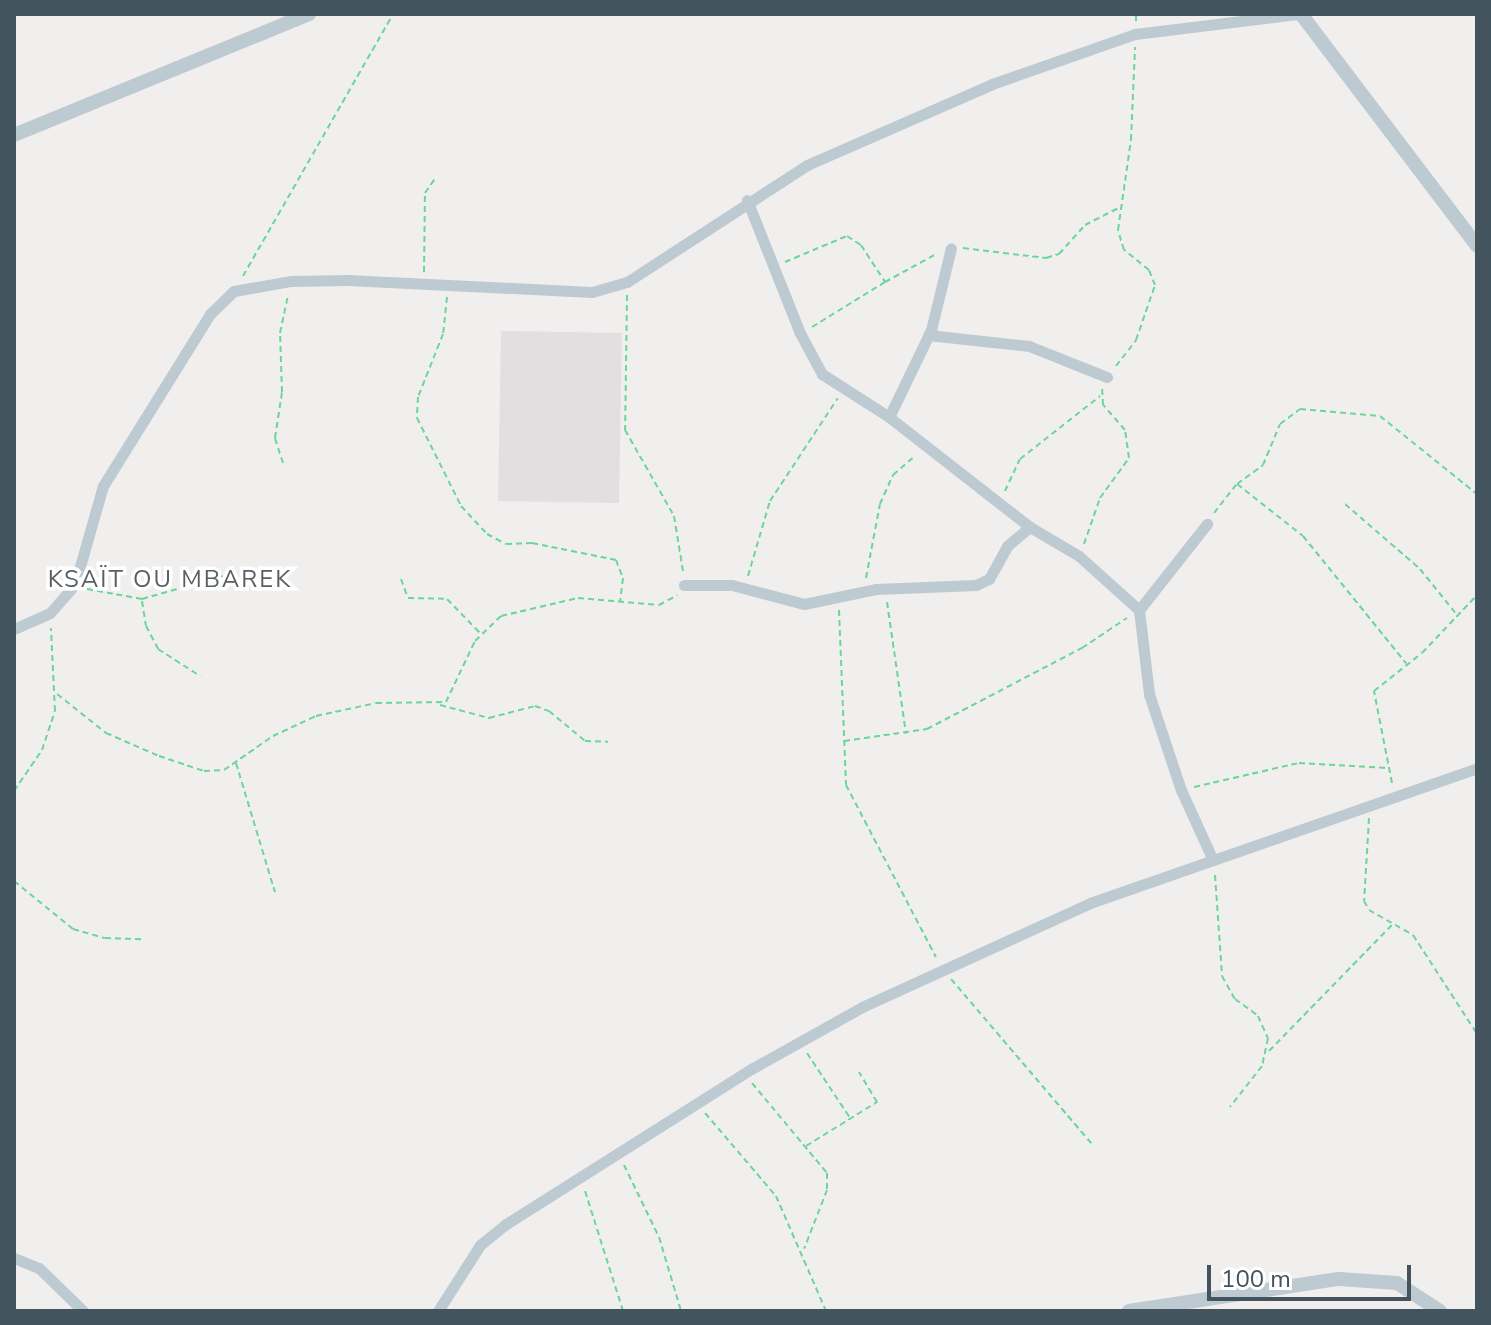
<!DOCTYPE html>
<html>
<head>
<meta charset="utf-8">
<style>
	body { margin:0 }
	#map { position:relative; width:1491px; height:1325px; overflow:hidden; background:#f1eeee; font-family:"Nunito Sans",sans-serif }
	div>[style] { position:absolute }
	.education>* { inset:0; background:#e2dfe0; transform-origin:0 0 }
	.path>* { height:2px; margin-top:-1px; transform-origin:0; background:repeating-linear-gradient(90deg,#6bd699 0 6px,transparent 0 10px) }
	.minor>* { height:11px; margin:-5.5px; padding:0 5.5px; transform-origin:5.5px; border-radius:5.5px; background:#bdcad2 }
	.tertiary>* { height:14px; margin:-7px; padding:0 7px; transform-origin:7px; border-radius:7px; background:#bdcad2 }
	span { translate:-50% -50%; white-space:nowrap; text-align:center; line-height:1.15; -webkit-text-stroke:7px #fff; paint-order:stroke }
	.quarter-label { font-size:24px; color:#5a5f64; letter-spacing:2px }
	.frame { position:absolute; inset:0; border:16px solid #44545e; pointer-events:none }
	.scale { position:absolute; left:1207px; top:1265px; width:204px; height:36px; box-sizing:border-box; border:4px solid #44545e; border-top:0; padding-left:10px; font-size:24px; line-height:28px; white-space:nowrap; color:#44545e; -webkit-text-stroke:6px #fff; paint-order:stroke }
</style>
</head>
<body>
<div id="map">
	<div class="education">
		<i style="left:501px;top:331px;width:121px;height:170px;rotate:1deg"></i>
	</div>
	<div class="path">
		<i style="left:1136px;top:21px;width:7px;rotate:-90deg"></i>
		<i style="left:963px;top:248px;width:84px;rotate:6.9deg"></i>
		<i style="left:1046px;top:258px;width:14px;rotate:-17deg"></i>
		<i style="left:1059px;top:254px;width:39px;rotate:-48deg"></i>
		<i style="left:1085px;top:225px;width:38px;rotate:-27deg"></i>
		<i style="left:785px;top:262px;width:67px;rotate:-22.8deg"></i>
		<i style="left:847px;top:236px;width:17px;rotate:33deg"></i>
		<i style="left:861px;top:245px;width:44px;rotate:57deg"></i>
		<i style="left:885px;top:282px;width:60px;rotate:-28.7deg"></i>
		<i style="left:424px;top:272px;width:79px;rotate:-89.3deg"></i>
		<i style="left:425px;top:193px;width:19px;rotate:-55deg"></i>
		<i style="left:243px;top:276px;width:302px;rotate:-60.2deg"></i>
		<i style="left:627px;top:295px;width:135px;rotate:90.8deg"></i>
		<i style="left:625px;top:430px;width:99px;rotate:60.3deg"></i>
		<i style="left:674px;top:516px;width:56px;rotate:80.7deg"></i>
		<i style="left:447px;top:297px;width:37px;rotate:96deg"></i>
		<i style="left:443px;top:334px;width:68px;rotate:111.6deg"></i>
		<i style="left:418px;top:397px;width:21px;rotate:93deg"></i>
		<i style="left:417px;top:418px;width:98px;rotate:63.4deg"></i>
		<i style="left:461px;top:506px;width:38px;rotate:47deg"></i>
		<i style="left:487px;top:534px;width:21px;rotate:28deg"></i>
		<i style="left:506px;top:544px;width:26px;rotate:-2deg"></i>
		<i style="left:532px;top:543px;width:86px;rotate:11.4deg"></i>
		<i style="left:616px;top:560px;width:19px;rotate:69deg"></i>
		<i style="left:623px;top:578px;width:24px;rotate:97deg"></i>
		<i style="left:812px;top:327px;width:86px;rotate:-31.7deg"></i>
		<i style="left:1116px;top:366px;width:33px;rotate:-52deg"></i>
		<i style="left:1136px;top:340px;width:58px;rotate:-70.9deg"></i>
		<i style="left:1155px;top:285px;width:16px;rotate:-112deg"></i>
		<i style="left:1149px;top:270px;width:32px;rotate:-141deg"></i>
		<i style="left:1124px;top:250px;width:21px;rotate:-107deg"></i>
		<i style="left:1118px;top:230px;width:91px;rotate:-81.8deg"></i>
		<i style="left:1131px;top:140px;width:93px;rotate:-87.5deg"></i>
		<i style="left:283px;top:463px;width:26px;rotate:-108deg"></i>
		<i style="left:275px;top:438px;width:47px;rotate:-81.3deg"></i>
		<i style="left:282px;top:392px;width:59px;rotate:-91.9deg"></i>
		<i style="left:280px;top:333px;width:40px;rotate:-78deg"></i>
		<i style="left:1237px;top:484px;width:32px;rotate:-36deg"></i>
		<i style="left:1263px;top:465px;width:44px;rotate:-67.5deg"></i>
		<i style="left:1280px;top:424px;width:25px;rotate:-37deg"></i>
		<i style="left:1300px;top:409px;width:80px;rotate:5deg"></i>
		<i style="left:1380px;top:416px;width:124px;rotate:38.8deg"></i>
		<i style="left:1005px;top:491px;width:35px;rotate:-65deg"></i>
		<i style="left:1020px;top:459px;width:102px;rotate:-38.2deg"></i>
		<i style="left:1345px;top:504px;width:99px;rotate:40.9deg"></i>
		<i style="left:1420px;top:569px;width:59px;rotate:51.2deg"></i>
		<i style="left:1214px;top:513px;width:37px;rotate:-52deg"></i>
		<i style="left:1237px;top:484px;width:84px;rotate:38.2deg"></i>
		<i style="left:1303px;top:536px;width:164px;rotate:51deg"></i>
		<i style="left:1084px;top:544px;width:49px;rotate:-70.8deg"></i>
		<i style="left:1100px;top:498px;width:49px;rotate:-54.1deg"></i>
		<i style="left:1129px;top:458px;width:28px;rotate:-98deg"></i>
		<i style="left:1125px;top:430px;width:33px;rotate:-131deg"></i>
		<i style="left:1103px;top:405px;width:17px;rotate:-93deg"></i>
		<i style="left:748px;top:576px;width:78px;rotate:-73.7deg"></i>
		<i style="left:770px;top:501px;width:123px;rotate:-56.6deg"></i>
		<i style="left:866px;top:578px;width:75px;rotate:-79.3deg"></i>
		<i style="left:880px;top:504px;width:32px;rotate:-66deg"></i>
		<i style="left:893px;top:475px;width:30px;rotate:-41deg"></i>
		<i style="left:401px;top:579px;width:20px;rotate:70deg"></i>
		<i style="left:408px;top:598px;width:39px;rotate:1deg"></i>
		<i style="left:447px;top:599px;width:47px;rotate:45.9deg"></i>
		<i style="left:87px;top:589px;width:56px;rotate:10.3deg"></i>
		<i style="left:142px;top:599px;width:84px;rotate:-15.9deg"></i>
		<i style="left:142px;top:601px;width:25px;rotate:81deg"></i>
		<i style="left:146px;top:626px;width:26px;rotate:62deg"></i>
		<i style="left:158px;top:649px;width:50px;rotate:32.7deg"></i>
		<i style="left:887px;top:602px;width:133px;rotate:81.8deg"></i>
		<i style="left:839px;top:610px;width:175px;rotate:87.7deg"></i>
		<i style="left:846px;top:785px;width:194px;rotate:62.4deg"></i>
		<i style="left:57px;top:694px;width:63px;rotate:38.5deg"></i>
		<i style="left:106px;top:733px;width:58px;rotate:23.5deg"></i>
		<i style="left:159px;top:756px;width:47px;rotate:18.4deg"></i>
		<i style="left:204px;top:771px;width:20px;rotate:-3deg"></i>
		<i style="left:224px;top:770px;width:60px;rotate:-34.8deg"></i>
		<i style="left:273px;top:736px;width:47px;rotate:-24.9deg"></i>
		<i style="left:316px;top:716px;width:61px;rotate:-12.2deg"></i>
		<i style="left:376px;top:703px;width:70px;rotate:-0.8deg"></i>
		<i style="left:446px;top:702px;width:68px;rotate:-64.6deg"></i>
		<i style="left:475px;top:641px;width:36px;rotate:-44deg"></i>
		<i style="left:501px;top:616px;width:79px;rotate:-13.2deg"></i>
		<i style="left:578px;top:598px;width:81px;rotate:4.9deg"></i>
		<i style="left:659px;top:605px;width:21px;rotate:-28deg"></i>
		<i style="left:440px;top:705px;width:51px;rotate:14.9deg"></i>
		<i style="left:489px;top:718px;width:48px;rotate:-14.6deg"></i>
		<i style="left:535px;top:706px;width:15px;rotate:20deg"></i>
		<i style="left:549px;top:711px;width:47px;rotate:39.8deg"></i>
		<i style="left:585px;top:741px;width:23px;rotate:2deg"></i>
		<i style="left:844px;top:741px;width:84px;rotate:-8.2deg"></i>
		<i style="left:927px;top:729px;width:175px;rotate:-27.6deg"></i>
		<i style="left:1082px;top:648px;width:54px;rotate:-33.7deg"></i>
		<i style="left:236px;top:763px;width:135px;rotate:73.2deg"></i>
		<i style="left:1392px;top:783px;width:94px;rotate:-101.1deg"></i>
		<i style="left:1374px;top:691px;width:61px;rotate:-38.4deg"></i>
		<i style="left:1422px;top:653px;width:80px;rotate:-46.5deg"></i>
		<i style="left:1194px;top:787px;width:108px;rotate:-12.9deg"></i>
		<i style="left:1299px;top:763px;width:89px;rotate:3.2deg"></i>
		<i style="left:14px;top:791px;width:50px;rotate:-55.7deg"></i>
		<i style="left:42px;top:750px;width:41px;rotate:-71.6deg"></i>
		<i style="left:55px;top:711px;width:83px;rotate:-92.8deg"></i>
		<i style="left:1369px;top:818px;width:83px;rotate:93.4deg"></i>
		<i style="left:1364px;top:901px;width:10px;rotate:61deg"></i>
		<i style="left:1369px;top:910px;width:51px;rotate:29.6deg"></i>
		<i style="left:1413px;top:935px;width:118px;rotate:57.1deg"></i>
		<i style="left:1215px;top:875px;width:101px;rotate:86deg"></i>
		<i style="left:1222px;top:976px;width:26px;rotate:61deg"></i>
		<i style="left:1235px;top:999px;width:29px;rotate:36deg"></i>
		<i style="left:1258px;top:1016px;width:24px;rotate:66deg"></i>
		<i style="left:1268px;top:1038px;width:29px;rotate:102deg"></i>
		<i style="left:1262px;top:1066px;width:52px;rotate:128deg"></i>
		<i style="left:14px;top:881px;width:76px;rotate:39.1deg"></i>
		<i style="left:73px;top:929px;width:33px;rotate:16deg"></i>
		<i style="left:105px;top:938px;width:38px;rotate:2deg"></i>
		<i style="left:951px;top:979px;width:216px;rotate:49.5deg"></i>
		<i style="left:1269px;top:1051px;width:177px;rotate:-45.7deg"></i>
		<i style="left:807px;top:1053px;width:78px;rotate:56.5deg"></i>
		<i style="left:752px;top:1083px;width:117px;rotate:50.2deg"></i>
		<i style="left:827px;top:1173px;width:17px;rotate:90deg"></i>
		<i style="left:827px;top:1190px;width:63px;rotate:111.3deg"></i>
		<i style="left:705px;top:1113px;width:109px;rotate:49.5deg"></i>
		<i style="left:776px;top:1196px;width:125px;rotate:66.5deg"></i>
		<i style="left:806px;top:1146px;width:84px;rotate:-31.8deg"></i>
		<i style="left:877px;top:1102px;width:35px;rotate:-121deg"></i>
		<i style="left:624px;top:1165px;width:80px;rotate:64.1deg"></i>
		<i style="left:659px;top:1237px;width:77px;rotate:73.4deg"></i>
		<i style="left:585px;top:1191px;width:126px;rotate:72.4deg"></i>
	</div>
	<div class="minor">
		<i style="left:747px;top:200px;width:143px;rotate:68.3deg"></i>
		<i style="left:800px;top:333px;width:47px;rotate:61.8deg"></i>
		<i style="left:822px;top:374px;width:80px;rotate:32.7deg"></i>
		<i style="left:889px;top:417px;width:179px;rotate:38deg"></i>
		<i style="left:1030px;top:527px;width:57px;rotate:30.6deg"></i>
		<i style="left:1079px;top:556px;width:81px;rotate:42deg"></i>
		<i style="left:1139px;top:610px;width:85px;rotate:83.2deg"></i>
		<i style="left:1149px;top:694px;width:101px;rotate:71.6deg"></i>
		<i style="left:1181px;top:790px;width:75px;rotate:65.5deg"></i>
		<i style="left:928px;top:335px;width:102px;rotate:6.2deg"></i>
		<i style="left:1029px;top:346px;width:84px;rotate:21.7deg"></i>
		<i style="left:889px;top:417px;width:97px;rotate:-64.2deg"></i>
		<i style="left:931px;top:330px;width:84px;rotate:-76.3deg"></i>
		<i style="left:684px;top:585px;width:48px"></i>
		<i style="left:732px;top:585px;width:74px;rotate:14.8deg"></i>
		<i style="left:804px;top:604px;width:74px;rotate:-11.8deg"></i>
		<i style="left:876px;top:589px;width:100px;rotate:-2.3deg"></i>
		<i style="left:976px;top:585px;width:14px;rotate:-25deg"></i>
		<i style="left:989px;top:579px;width:38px;rotate:-61deg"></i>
		<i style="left:1007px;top:546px;width:30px;rotate:-40deg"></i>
		<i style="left:1139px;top:610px;width:110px;rotate:-51.7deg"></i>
		<i style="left:14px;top:629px;width:39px;rotate:-24deg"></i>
		<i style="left:50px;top:613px;width:38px;rotate:-49deg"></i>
		<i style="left:75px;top:584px;width:102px;rotate:-74.1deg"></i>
		<i style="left:103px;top:486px;width:203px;rotate:-58.1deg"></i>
		<i style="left:210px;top:314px;width:33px;rotate:-44deg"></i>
		<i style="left:234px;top:291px;width:58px;rotate:-10deg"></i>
		<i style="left:291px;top:281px;width:56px;rotate:-1deg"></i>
		<i style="left:347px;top:280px;width:245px;rotate:2.8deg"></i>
		<i style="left:592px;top:292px;width:36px;rotate:-16deg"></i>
		<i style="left:627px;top:282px;width:215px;rotate:-33deg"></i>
		<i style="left:807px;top:165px;width:202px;rotate:-23.6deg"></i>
		<i style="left:992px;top:84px;width:151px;rotate:-19.3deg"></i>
		<i style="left:1135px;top:34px;width:165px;rotate:-7deg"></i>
		<i style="left:14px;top:1258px;width:27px;rotate:22deg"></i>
		<i style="left:39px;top:1268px;width:62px;rotate:44.3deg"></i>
		<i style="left:438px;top:1311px;width:78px;rotate:-57.5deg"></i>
		<i style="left:480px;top:1245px;width:33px;rotate:-39deg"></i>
		<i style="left:506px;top:1224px;width:292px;rotate:-32.3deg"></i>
		<i style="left:753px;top:1068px;width:125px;rotate:-29.2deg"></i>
		<i style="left:862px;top:1007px;width:251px;rotate:-24.5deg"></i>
		<i style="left:1090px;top:903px;width:410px;rotate:-19.2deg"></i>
	</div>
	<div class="tertiary">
		<i style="left:1301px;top:14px;width:291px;rotate:52.8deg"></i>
		<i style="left:14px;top:135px;width:319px;rotate:-22.3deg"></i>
		<i style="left:1129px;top:1311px;width:212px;rotate:-8.7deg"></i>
		<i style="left:1339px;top:1279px;width:58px;rotate:3.9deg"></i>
		<i style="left:1397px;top:1283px;width:51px;rotate:33.1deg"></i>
	</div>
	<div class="quarter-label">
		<span style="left:170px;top:580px">KSAÏT OU MBAREK</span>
	</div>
	<div class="frame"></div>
	<div class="scale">100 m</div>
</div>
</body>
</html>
